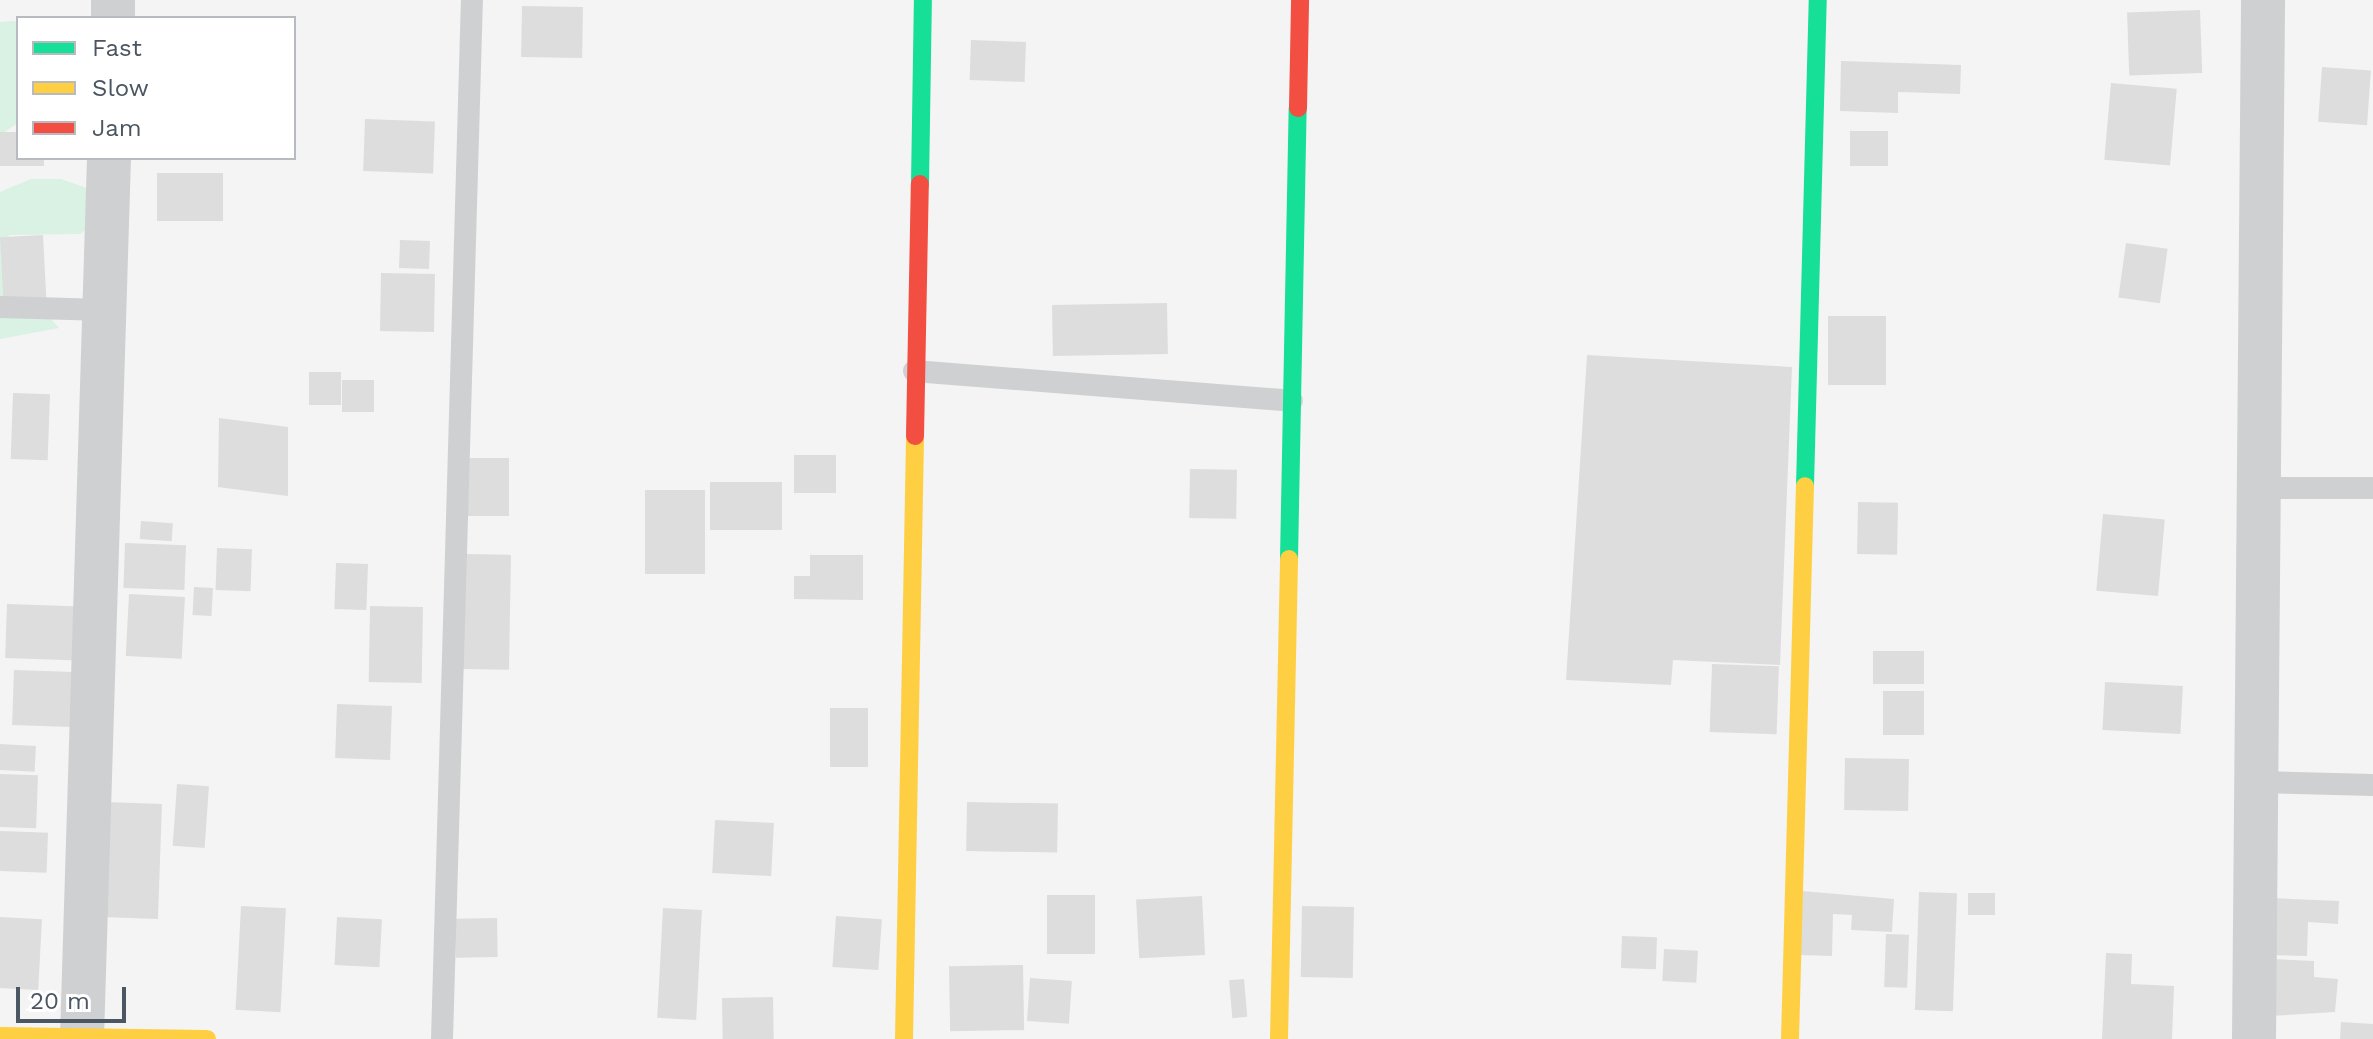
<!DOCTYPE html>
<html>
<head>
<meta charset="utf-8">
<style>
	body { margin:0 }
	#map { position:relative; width:2373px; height:1039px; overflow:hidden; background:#f4f4f4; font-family:"Work Sans",sans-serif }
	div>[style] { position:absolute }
	.green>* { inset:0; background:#d9f2e3 }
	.building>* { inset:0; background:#ddddde; transform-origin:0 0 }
	.lane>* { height:22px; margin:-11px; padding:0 11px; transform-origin:11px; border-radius:11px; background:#ced0d2 }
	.street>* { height:44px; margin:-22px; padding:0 22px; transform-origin:22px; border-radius:22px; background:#ced0d2 }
	.fast>* { height:18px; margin:-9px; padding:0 9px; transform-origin:9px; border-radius:9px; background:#16e098 }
	.slow>* { height:18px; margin:-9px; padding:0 9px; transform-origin:9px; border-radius:9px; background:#ffcf43 }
	.jam>* { height:18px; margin:-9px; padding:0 9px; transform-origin:9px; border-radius:9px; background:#f24e42 }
	span { translate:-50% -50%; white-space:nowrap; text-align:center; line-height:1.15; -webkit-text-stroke:7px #fff; paint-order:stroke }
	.legend { position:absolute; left:16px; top:16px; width:280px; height:144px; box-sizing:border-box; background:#fff; border:2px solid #b7bbc0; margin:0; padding:10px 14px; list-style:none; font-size:24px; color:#4a5661 }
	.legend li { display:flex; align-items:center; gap:16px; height:40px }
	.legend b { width:40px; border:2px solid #b7bbc0 }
	.scale { position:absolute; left:16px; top:987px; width:110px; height:36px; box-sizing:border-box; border:4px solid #4a5661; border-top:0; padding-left:10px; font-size:24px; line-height:28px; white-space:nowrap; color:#4a5661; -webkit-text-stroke:6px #fff; paint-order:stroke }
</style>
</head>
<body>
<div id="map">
	<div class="green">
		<i style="clip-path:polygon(13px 21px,18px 22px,18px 123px,0 135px,0 22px)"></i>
		<i style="clip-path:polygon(31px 179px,61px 179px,90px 189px,105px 216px,80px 234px,9px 235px,2px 263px,59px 328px,0 339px,0 192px)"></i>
	</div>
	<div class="building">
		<i style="left:522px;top:6px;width:61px;height:51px;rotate:1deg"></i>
		<i style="left:2200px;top:10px;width:63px;height:73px;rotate:88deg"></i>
		<i style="left:971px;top:40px;width:55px;height:40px;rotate:2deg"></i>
		<i style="clip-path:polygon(1841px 61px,1961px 65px,1960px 94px,1898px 92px,1898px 113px,1840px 111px)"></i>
		<i style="left:2322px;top:67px;width:49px;height:55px;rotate:4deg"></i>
		<i style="left:2111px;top:83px;width:66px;height:77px;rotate:5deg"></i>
		<i style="left:365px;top:119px;width:70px;height:52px;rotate:2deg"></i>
		<i style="left:1850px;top:131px;width:38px;height:35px"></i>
		<i style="clip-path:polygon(0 132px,18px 132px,18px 158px,44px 158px,44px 166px,0 166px)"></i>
		<i style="left:157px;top:173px;width:66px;height:48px"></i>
		<i style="left:43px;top:235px;width:65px;height:43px;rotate:87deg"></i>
		<i style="left:400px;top:240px;width:30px;height:28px;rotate:2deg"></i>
		<i style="left:2126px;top:243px;width:42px;height:55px;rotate:8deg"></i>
		<i style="left:381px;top:273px;width:54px;height:58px;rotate:1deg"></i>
		<i style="left:1167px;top:303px;width:51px;height:115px;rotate:89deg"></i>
		<i style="left:1828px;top:316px;width:58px;height:69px"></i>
		<i style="clip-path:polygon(1587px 355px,1792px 367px,1780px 665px,1673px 660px,1671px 685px,1566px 680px)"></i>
		<i style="left:341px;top:372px;width:33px;height:32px;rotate:90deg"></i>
		<i style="left:342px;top:380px;width:32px;height:32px"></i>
		<i style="left:13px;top:393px;width:37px;height:66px;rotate:2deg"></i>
		<i style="clip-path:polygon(219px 418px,288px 427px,288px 496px,218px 487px)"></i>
		<i style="left:794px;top:455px;width:42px;height:38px"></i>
		<i style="left:467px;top:458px;width:42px;height:58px"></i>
		<i style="left:1190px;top:469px;width:47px;height:49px;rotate:1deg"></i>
		<i style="left:782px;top:482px;width:48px;height:72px;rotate:90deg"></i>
		<i style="left:645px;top:490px;width:60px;height:84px"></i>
		<i style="left:1858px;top:502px;width:40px;height:52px;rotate:1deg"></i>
		<i style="left:2103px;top:514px;width:62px;height:77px;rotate:5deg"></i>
		<i style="left:141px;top:521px;width:32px;height:18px;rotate:4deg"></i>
		<i style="left:125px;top:543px;width:61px;height:45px;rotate:2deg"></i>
		<i style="left:217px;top:548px;width:35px;height:42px;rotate:2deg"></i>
		<i style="left:465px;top:554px;width:46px;height:115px;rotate:1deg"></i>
		<i style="clip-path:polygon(810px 555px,863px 555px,863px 600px,794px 599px,794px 576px,810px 576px)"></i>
		<i style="left:336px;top:563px;width:32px;height:46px;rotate:2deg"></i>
		<i style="left:194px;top:587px;width:19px;height:28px;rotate:3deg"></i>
		<i style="left:129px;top:594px;width:56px;height:62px;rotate:3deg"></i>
		<i style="left:7px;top:604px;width:74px;height:54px;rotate:2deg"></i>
		<i style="left:370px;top:606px;width:53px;height:76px;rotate:1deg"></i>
		<i style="left:1873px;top:651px;width:51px;height:33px"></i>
		<i style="left:1712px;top:664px;width:67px;height:68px;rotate:2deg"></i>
		<i style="left:14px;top:670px;width:60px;height:55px;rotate:2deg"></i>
		<i style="left:2105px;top:682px;width:78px;height:48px;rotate:3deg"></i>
		<i style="left:1883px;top:691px;width:41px;height:44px"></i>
		<i style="left:337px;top:704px;width:55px;height:54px;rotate:2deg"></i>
		<i style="left:830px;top:708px;width:38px;height:59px"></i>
		<i style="left:0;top:744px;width:36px;height:26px;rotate:3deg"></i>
		<i style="left:1845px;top:758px;width:64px;height:52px;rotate:1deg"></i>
		<i style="left:0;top:774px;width:38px;height:53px;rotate:2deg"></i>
		<i style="left:177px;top:784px;width:32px;height:62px;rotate:4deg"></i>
		<i style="left:106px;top:802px;width:56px;height:115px;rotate:2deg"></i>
		<i style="left:967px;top:802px;width:91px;height:49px;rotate:1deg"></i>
		<i style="left:715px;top:820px;width:59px;height:53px;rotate:3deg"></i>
		<i style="left:0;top:831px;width:48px;height:40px;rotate:2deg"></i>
		<i style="clip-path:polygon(1802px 891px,1894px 899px,1892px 932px,1851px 930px,1852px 915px,1833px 914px,1832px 956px,1799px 955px)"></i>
		<i style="left:1919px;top:892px;width:38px;height:118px;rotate:2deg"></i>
		<i style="left:1968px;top:893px;width:27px;height:22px"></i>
		<i style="left:1047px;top:895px;width:48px;height:59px"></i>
		<i style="left:1202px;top:896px;width:59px;height:66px;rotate:87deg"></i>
		<i style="clip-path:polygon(2270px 898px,2339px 901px,2338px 924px,2308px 922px,2307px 956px,2267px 955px)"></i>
		<i style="left:241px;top:906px;width:45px;height:104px;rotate:3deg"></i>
		<i style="left:1302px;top:906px;width:52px;height:71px;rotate:1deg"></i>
		<i style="left:663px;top:908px;width:39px;height:110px;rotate:3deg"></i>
		<i style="left:836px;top:916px;width:46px;height:51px;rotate:4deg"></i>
		<i style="left:0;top:917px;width:42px;height:71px;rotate:3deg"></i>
		<i style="left:337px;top:917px;width:45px;height:48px;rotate:3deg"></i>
		<i style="left:497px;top:918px;width:39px;height:42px;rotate:89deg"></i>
		<i style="left:1886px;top:934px;width:23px;height:53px;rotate:2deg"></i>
		<i style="left:1622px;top:936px;width:35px;height:32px;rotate:2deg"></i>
		<i style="left:1664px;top:949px;width:34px;height:32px;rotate:3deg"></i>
		<i style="clip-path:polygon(2106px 953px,2132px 954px,2131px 984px,2174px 986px,2172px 1039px,2102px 1039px)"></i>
		<i style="clip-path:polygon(2273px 959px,2314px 961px,2314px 977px,2338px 979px,2335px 1012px,2270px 1016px)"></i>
		<i style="left:1023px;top:965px;width:65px;height:74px;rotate:89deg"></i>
		<i style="left:1030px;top:978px;width:42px;height:43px;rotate:4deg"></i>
		<i style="left:1244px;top:979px;width:38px;height:15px;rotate:85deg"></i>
		<i style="left:773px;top:997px;width:42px;height:51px;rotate:89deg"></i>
		<i style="clip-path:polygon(2341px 1022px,2373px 1024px,2373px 1039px,2340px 1039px)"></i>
	</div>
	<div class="lane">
		<i style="left:0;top:307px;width:104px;rotate:1.7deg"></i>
		<i style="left:914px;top:371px;width:379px;rotate:4.5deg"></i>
		<i style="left:2259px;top:488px;width:114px"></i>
		<i style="left:2258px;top:782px;width:115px;rotate:1.5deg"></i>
		<i style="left:442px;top:1039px;width:1039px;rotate:-88.35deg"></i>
	</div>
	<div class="street">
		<i style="left:113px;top:18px;width:18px;rotate:-90deg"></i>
		<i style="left:82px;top:1037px;width:879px;rotate:-88.24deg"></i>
		<i style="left:2254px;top:1039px;width:1039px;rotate:-89.5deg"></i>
	</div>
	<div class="fast">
		<i style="left:920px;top:184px;width:184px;rotate:-89.1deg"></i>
		<i style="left:1805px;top:486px;width:486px;rotate:-88.5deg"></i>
		<i style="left:1289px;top:559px;width:451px;rotate:-88.9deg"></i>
	</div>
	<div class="slow">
		<i style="left:0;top:1036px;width:207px;rotate:0.8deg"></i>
		<i style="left:904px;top:1039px;width:603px;rotate:-88.95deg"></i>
		<i style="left:1279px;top:1039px;width:480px;rotate:-88.8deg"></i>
		<i style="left:1790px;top:1039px;width:553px;rotate:-88.45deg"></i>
	</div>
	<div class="jam">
		<i style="left:1298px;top:108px;width:108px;rotate:-88.9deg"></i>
		<i style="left:915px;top:436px;width:252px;rotate:-88.9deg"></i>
	</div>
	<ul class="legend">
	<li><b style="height:10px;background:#16e098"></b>Fast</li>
	<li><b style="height:10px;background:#ffcf43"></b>Slow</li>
	<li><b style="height:10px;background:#f24e42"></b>Jam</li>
	</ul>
	<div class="scale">20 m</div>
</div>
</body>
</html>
